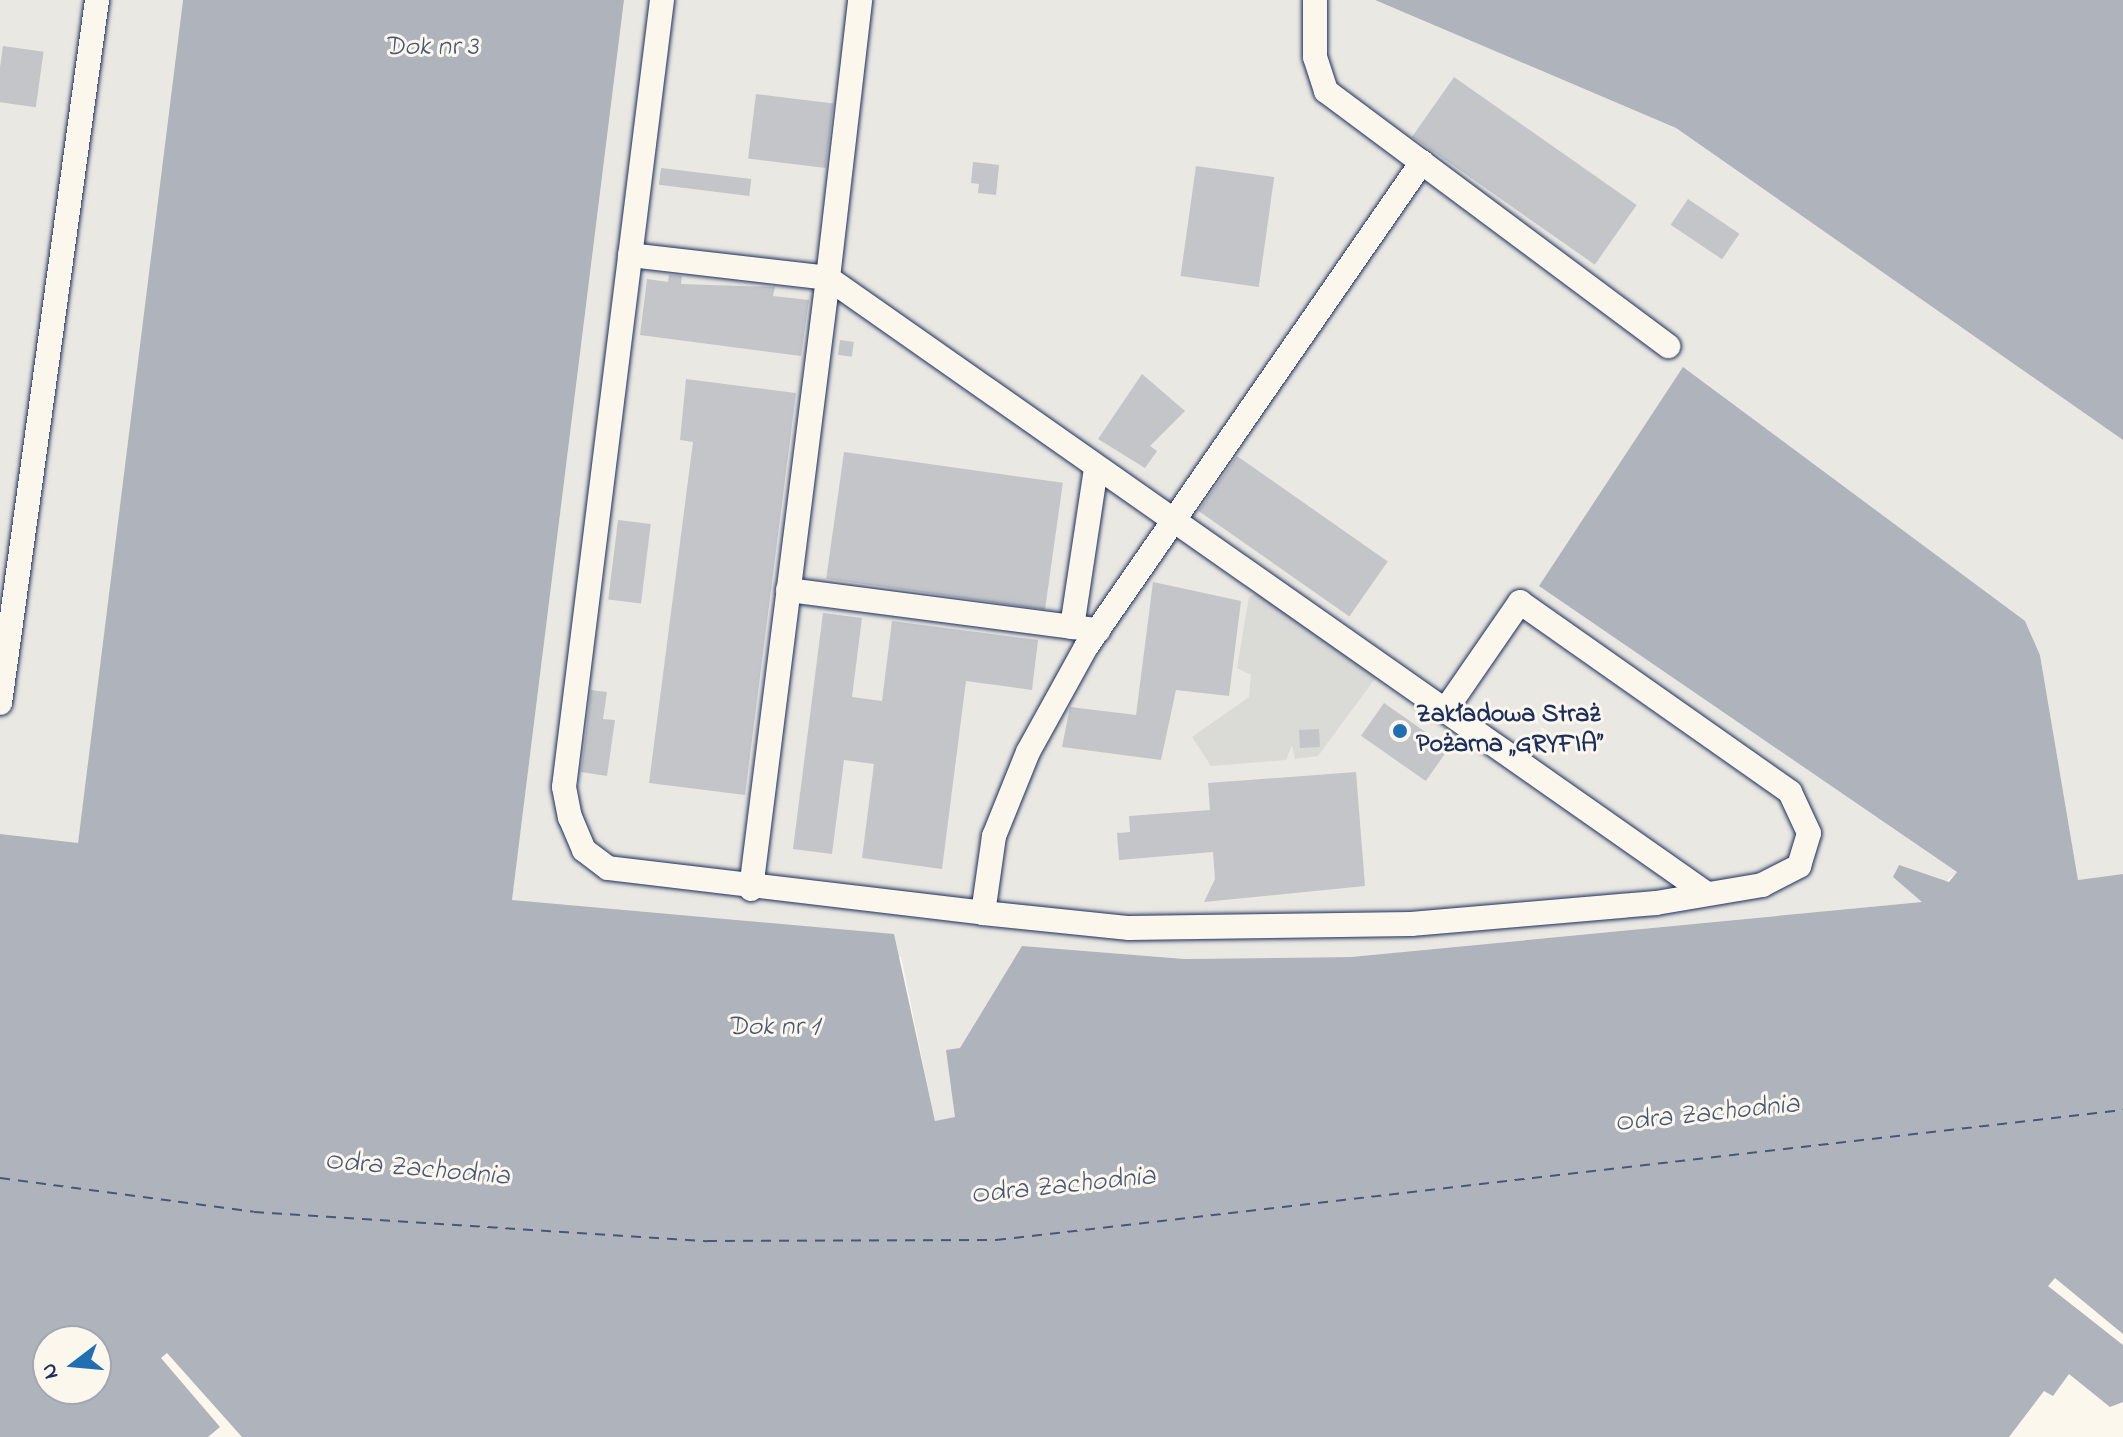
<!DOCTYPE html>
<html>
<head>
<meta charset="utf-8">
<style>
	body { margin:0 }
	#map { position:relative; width:2123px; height:1437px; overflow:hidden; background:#fbf7ec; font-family:"Indie Flower",sans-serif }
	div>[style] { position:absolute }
	.built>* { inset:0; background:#eae8e2 }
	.green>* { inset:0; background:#dadad7 }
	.water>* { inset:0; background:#afb3bb }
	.ferry>* { height:2px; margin-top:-1px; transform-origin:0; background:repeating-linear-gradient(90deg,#47577a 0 10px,transparent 0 18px) }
	.building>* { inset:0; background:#c3c5c9; transform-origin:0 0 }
	.roads { filter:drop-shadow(0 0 2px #1b2f5e) drop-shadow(0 0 2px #1b2f5e) }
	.minor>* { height:24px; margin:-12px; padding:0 12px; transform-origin:12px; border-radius:12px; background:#fbf7ec }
	.dots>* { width:22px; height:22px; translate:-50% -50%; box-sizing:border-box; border:4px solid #fbf7ec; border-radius:50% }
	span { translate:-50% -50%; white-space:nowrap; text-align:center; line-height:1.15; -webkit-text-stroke:6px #fbf7ec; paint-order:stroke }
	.poi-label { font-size:26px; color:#1b2f5e; font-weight:700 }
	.left { translate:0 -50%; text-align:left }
	.water-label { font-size:28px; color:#47577a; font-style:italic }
	.north { position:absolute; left:32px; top:1325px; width:80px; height:80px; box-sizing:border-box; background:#fbf7ec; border:2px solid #a1a7b3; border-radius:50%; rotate:254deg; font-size:22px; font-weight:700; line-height:32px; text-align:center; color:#1b2f5e }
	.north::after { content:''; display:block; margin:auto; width:28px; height:36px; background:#1f6fb2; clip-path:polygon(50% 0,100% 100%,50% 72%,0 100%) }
</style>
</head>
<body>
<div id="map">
	<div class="built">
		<i style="clip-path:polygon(0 0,183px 0,78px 844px,0 834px)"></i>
		<i style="clip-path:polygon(624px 0,1375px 0,1676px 128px,2123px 440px,2123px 874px,2078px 880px,2040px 655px,2025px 621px,1539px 586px,1957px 872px,1923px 902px,1351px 957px,1185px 959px,1022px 946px,960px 1048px,955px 1118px,935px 1121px,901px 957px,512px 900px)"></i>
	</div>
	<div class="green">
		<i style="clip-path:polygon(1257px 593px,1377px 676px,1318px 756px,1295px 759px,1292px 745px,1286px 760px,1211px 766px,1192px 737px,1249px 697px,1251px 675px,1237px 668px,1249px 597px)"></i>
	</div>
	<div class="water">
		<i style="clip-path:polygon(evenodd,183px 0,624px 0,512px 900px,894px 934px,935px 1121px,955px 1117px,946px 1050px,960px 1048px,1022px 946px,1185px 959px,1351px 957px,1922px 902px,1893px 877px,1899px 865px,1949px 882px,1957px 872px,1539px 586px,1683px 367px,2025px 621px,2040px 655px,2078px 880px,2123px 874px,2123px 1334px,2055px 1278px,2048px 1286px,2123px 1345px,2123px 1402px,2110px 1407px,2069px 1374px,2053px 1396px,2044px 1391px,2009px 1437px,242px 1437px,167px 1353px,161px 1358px,220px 1427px,208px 1437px,0 1437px,0 834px,78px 843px,183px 0,48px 1341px,96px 1341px,96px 1389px,48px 1389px,48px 1341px)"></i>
		<i style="clip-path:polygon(1375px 0,2123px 0,2123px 440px,1676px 128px)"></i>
	</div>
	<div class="ferry">
		<i style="left:0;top:1178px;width:256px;rotate:7.6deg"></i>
		<i style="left:254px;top:1212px;width:454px;rotate:3.7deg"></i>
		<i style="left:707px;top:1241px;width:289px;rotate:-0.2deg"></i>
		<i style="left:996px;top:1240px;width:1134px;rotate:-6.58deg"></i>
	</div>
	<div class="building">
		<i style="left:3px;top:46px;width:41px;height:56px;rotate:8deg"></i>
		<i style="left:1454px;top:77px;width:223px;height:73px;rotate:35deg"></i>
		<i style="left:756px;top:94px;width:78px;height:65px;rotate:7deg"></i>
		<i style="clip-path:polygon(973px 162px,999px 165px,996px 195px,978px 193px,979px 184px,971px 183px)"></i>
		<i style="left:1196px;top:166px;width:79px;height:111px;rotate:8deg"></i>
		<i style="left:661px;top:168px;width:91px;height:17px;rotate:7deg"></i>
		<i style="left:1688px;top:199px;width:62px;height:31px;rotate:34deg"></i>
		<i style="clip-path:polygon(669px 275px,682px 276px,681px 284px,775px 287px,773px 296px,809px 300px,801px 356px,640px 335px,647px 279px,668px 282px)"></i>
		<i style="left:840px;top:340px;width:14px;height:15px;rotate:8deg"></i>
		<i style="clip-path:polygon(1142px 374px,1185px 411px,1150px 446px,1157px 451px,1145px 468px,1098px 439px)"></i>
		<i style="clip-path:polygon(686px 379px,796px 393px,745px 795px,649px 783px,693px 442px,680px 440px)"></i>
		<i style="left:844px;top:452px;width:221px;height:128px;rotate:8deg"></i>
		<i style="left:1237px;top:456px;width:184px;height:67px;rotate:35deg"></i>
		<i style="left:618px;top:520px;width:33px;height:80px;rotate:7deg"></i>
		<i style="clip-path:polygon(1153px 582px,1241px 601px,1229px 696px,1176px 690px,1161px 760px,1062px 747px,1070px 707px,1136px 715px)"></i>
		<i style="clip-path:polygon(823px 613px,862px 618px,852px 697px,882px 701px,892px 621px,1038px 640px,1032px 690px,966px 681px,942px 869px,862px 858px,874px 764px,844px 760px,832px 854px,793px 849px)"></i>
		<i style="clip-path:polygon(591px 690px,607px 692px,603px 719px,615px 720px,607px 776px,581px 772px)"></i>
		<i style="left:1384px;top:703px;width:79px;height:40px;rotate:35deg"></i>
		<i style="left:1319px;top:729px;width:18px;height:20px;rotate:87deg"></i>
		<i style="clip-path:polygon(1356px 772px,1365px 886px,1204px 902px,1215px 879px,1213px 852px,1119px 860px,1117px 833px,1130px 832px,1129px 816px,1210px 810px,1208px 783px)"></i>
	</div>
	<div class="roads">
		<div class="minor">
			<i style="left:662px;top:0;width:793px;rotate:97.1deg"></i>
			<i style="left:564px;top:787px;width:31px;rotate:79deg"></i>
			<i style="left:570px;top:817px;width:36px;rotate:67deg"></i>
			<i style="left:584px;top:850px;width:30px;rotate:37deg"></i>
			<i style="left:608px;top:868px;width:378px;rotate:6.8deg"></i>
			<i style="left:1315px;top:0;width:57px;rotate:90deg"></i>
			<i style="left:1315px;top:57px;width:36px;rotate:72deg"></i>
			<i style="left:1326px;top:91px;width:427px;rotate:36.7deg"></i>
			<i style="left:1422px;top:162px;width:590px;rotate:124.71deg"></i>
			<i style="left:1086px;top:647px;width:120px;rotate:118.9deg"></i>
			<i style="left:1028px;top:752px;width:91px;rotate:112deg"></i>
			<i style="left:994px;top:836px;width:78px;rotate:98.1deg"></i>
			<i style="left:983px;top:913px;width:147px;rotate:5.9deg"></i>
			<i style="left:1129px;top:928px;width:282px;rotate:-0.8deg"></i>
			<i style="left:1411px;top:924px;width:246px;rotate:-4.9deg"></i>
			<i style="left:1656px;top:903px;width:108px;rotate:-9.6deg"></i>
			<i style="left:1762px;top:885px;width:42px;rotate:-27.2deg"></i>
			<i style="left:1799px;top:866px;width:34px;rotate:-73deg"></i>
			<i style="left:1809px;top:833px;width:45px;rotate:-114.9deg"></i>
			<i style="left:1790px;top:792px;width:330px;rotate:-144.9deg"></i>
			<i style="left:1520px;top:602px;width:129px;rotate:124.6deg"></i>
			<i style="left:630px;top:255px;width:199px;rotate:6.6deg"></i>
			<i style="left:828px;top:278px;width:280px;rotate:-83.4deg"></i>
			<i style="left:788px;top:590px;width:313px;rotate:7.4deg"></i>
			<i style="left:1072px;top:627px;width:161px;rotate:-81.4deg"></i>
			<i style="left:0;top:703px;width:710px;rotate:-82.14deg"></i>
			<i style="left:751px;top:889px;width:616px;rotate:-82.82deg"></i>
			<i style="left:828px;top:278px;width:1073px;rotate:35.02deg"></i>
		</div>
	</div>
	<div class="dots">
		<i style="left:1400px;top:731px;background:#1f6fb2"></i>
	</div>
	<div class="poi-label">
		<span class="left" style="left:1416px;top:731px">Zakładowa Straż<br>Pożarna „GRYFIA”</span>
	</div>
	<div class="water-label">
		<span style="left:431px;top:48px">Dok nr 3</span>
		<span style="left:773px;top:1028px">Dok nr 1</span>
		<span style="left:1707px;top:1115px;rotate:-6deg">Odra Zachodnia</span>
		<span style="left:417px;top:1170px;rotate:5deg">Odra Zachodnia</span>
		<span style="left:1063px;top:1187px;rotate:-6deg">Odra Zachodnia</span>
	</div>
	<div class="north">N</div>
</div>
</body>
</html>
